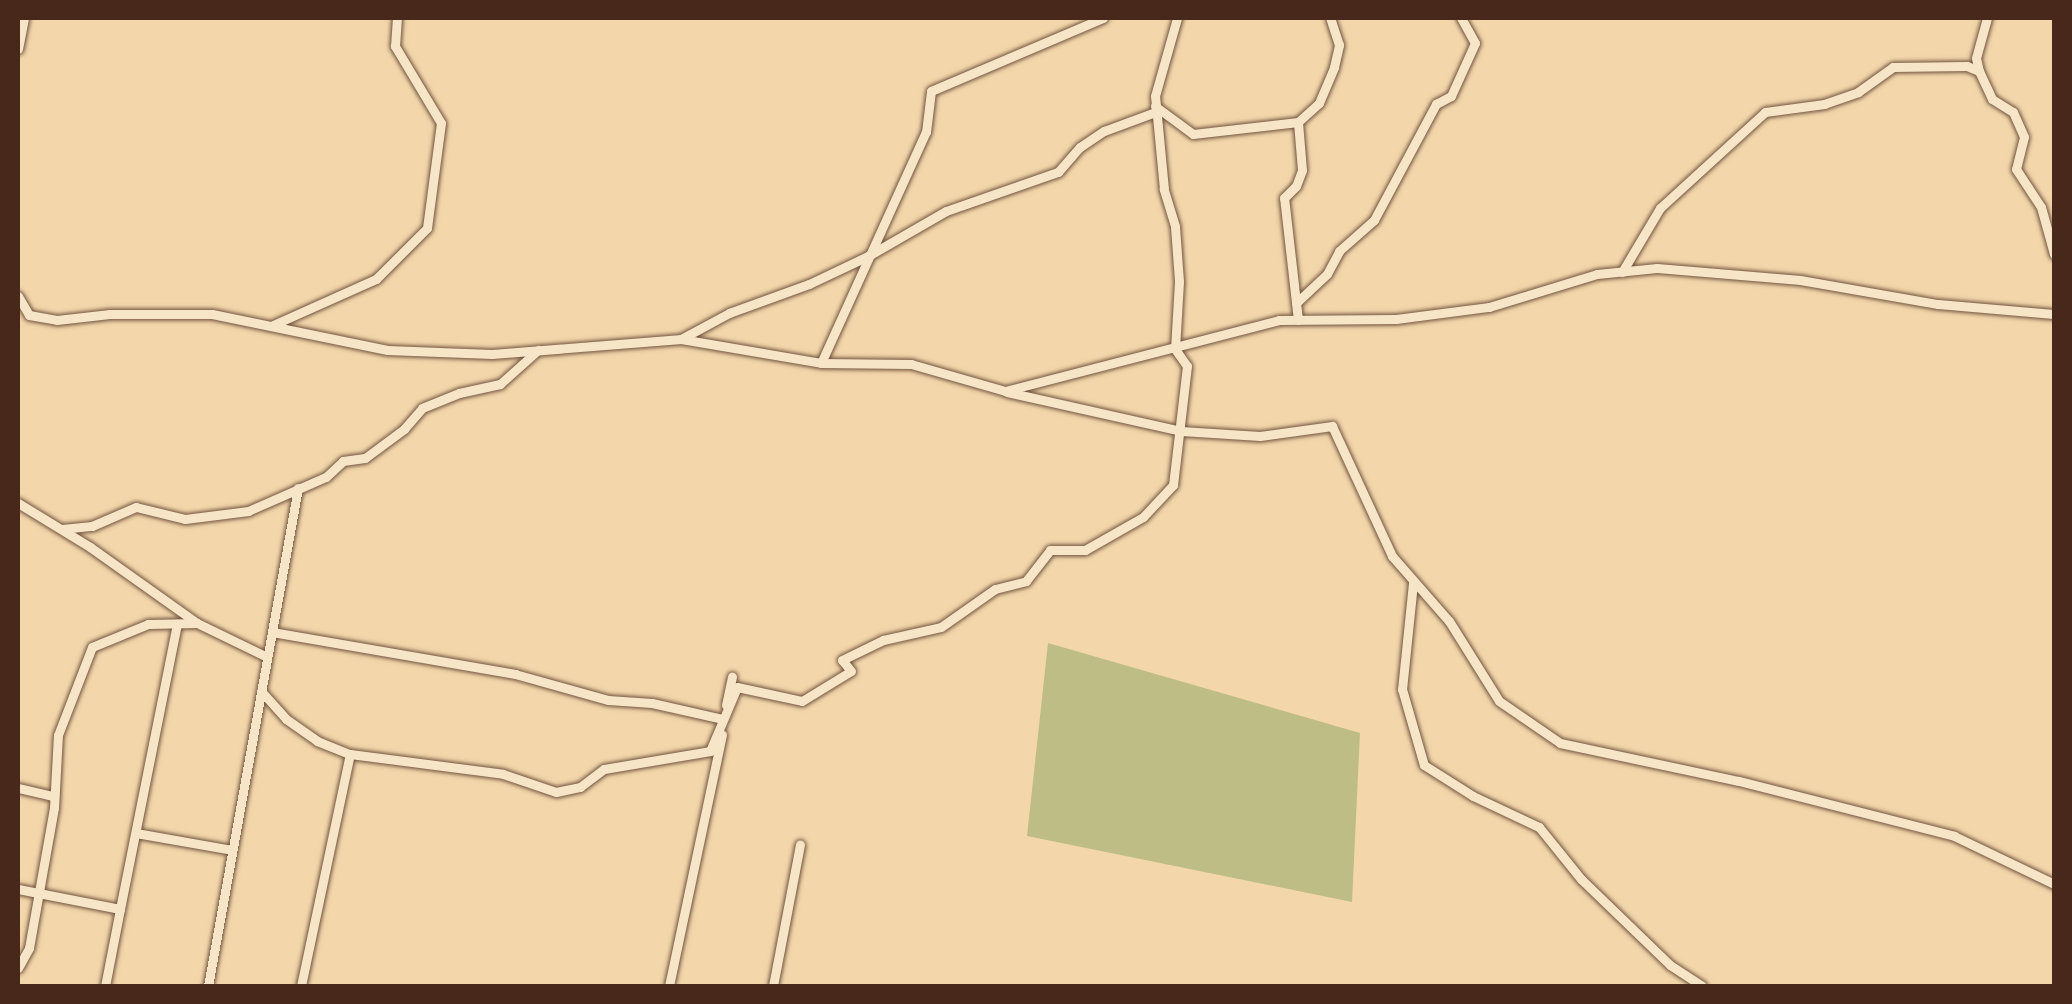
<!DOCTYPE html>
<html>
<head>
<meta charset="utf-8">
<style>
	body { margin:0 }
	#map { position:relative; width:2072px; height:1004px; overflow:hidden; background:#f3d7ab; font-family:"Gentium Book Plus",serif }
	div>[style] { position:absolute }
	.green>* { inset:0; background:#bfbd86 }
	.roads { filter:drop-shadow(0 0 2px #72543f) drop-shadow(0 0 2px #72543f) }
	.minor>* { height:9px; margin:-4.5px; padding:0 4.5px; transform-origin:4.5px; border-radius:4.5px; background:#f7e5c8 }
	span { translate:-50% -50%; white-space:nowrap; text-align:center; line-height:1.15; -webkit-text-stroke:10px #f7e5c8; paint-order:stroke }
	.frame { position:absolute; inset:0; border:20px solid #47281b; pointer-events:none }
</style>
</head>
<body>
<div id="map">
	<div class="green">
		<i style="clip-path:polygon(1048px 643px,1360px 733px,1352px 902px,1027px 836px)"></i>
	</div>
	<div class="roads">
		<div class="minor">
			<i style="left:1987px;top:18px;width:41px;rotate:105.4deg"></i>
			<i style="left:1976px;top:58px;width:13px;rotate:77deg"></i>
			<i style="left:1979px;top:71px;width:31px;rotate:65deg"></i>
			<i style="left:1992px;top:99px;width:25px;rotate:32deg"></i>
			<i style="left:2013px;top:112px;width:27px;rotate:66deg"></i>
			<i style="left:2024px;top:137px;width:33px;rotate:104deg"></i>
			<i style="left:2016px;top:169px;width:45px;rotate:56.7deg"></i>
			<i style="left:2041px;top:207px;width:49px;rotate:74.5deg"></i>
			<i style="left:18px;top:49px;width:32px;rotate:-79deg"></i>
			<i style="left:1155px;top:106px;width:47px;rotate:36.4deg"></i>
			<i style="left:1193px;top:134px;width:106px;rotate:-6.5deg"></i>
			<i style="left:1298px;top:122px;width:28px;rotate:-42deg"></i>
			<i style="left:1319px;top:103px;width:39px;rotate:-67deg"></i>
			<i style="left:1334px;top:67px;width:23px;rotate:-77deg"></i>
			<i style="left:1339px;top:45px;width:28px;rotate:-108deg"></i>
			<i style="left:1622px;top:272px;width:74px;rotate:-59.3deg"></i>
			<i style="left:1660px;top:208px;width:142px;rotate:-42.4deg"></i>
			<i style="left:1765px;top:112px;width:60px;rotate:-7.7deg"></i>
			<i style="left:1824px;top:104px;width:36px;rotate:-19deg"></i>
			<i style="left:1858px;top:92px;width:43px;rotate:-35.5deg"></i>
			<i style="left:1893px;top:67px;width:74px;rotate:-0.8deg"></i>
			<i style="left:1967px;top:66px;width:13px;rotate:23deg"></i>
			<i style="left:18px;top:296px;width:22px;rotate:60deg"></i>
			<i style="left:29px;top:315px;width:28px;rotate:10deg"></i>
			<i style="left:57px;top:320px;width:53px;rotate:-6.5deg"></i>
			<i style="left:110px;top:314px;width:102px"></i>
			<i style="left:212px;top:314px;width:179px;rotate:11.6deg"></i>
			<i style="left:387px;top:350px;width:105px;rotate:2.2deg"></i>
			<i style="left:492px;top:354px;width:190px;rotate:-4.5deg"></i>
			<i style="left:681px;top:339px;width:142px;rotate:9.7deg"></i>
			<i style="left:821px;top:363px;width:90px;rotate:0.6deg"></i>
			<i style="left:911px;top:364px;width:98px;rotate:16deg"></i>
			<i style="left:1005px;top:391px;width:283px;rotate:-14.5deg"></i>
			<i style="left:1279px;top:320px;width:117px;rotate:-0.5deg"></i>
			<i style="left:1396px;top:319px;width:94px;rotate:-7.4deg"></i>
			<i style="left:1489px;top:307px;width:113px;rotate:-17deg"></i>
			<i style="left:1597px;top:274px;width:60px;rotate:-5.7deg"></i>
			<i style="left:1657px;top:268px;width:144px;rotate:4.8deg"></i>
			<i style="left:1800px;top:280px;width:140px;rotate:9.9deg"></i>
			<i style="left:1938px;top:304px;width:116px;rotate:4.9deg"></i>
			<i style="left:1296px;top:303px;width:42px;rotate:-43.1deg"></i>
			<i style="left:1327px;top:274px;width:26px;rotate:-62deg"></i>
			<i style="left:1339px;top:251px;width:47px;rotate:-41.5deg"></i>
			<i style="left:1374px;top:220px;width:132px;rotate:-61.9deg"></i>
			<i style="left:1436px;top:104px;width:17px;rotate:-28deg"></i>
			<i style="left:1451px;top:96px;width:58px;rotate:-65.6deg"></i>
			<i style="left:1475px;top:43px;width:29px;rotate:-119deg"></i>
			<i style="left:1298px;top:320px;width:123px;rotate:-96.5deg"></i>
			<i style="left:1284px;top:198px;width:17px;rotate:-45deg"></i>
			<i style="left:1296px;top:186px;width:17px;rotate:-69deg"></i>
			<i style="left:1302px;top:170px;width:48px;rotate:-94.8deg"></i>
			<i style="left:273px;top:325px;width:113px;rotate:-24.1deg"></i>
			<i style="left:376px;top:279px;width:72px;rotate:-45deg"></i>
			<i style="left:427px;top:228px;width:106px;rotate:-82.4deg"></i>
			<i style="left:441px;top:123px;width:90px;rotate:-120.9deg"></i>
			<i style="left:395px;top:46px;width:28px;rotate:-86deg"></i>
			<i style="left:681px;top:339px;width:55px;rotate:-28.4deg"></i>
			<i style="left:729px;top:313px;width:85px;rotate:-19.9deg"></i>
			<i style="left:809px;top:284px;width:65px;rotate:-25.4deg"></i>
			<i style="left:868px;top:256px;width:90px;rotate:-30deg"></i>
			<i style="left:946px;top:211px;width:119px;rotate:-19.2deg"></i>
			<i style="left:1058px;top:172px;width:33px;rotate:-49deg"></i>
			<i style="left:1080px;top:147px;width:29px;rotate:-34deg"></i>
			<i style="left:1104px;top:131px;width:54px;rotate:-20.4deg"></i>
			<i style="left:821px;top:363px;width:254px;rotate:-65.6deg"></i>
			<i style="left:926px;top:132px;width:41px;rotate:-83deg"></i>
			<i style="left:931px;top:91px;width:187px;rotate:-23deg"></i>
			<i style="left:1007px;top:392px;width:178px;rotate:12.6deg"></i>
			<i style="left:1181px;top:431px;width:79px;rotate:3.6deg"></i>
			<i style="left:1260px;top:436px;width:73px;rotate:-7.9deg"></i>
			<i style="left:1332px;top:426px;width:143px;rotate:65.2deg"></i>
			<i style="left:1392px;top:556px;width:86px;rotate:48.8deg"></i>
			<i style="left:1449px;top:621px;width:94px;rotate:58deg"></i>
			<i style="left:1499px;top:701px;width:74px;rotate:34.5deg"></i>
			<i style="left:1560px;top:743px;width:183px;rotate:12deg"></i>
			<i style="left:1739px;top:781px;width:222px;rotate:14.3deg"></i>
			<i style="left:1954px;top:836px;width:111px;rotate:25.6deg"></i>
			<i style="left:18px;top:503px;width:84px;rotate:31.4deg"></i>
			<i style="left:90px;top:547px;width:131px;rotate:35.4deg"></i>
			<i style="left:197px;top:623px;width:78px;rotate:25.9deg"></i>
			<i style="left:62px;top:529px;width:30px;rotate:-6deg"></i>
			<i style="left:92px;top:526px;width:48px;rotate:-23.4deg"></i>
			<i style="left:136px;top:507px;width:50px;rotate:13.8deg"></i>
			<i style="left:185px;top:519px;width:64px;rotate:-7.2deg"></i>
			<i style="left:248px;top:511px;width:85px;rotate:-23.6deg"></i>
			<i style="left:326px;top:477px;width:23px;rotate:-43deg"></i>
			<i style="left:343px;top:461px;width:22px;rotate:-8deg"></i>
			<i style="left:365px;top:458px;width:49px;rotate:-36.6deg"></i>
			<i style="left:404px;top:429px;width:28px;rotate:-49deg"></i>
			<i style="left:422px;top:408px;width:40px;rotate:-22deg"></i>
			<i style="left:459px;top:393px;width:42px;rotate:-12.4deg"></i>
			<i style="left:500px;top:384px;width:51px;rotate:-41.8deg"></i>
			<i style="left:1413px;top:583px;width:107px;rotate:95.9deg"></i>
			<i style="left:1402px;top:689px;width:79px;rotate:73.9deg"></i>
			<i style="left:1424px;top:765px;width:58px;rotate:32.3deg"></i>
			<i style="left:1473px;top:796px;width:73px;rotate:25.2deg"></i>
			<i style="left:1539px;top:827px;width:67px;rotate:51.1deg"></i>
			<i style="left:1581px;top:879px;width:124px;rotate:44deg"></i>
			<i style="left:1670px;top:965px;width:38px;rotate:33deg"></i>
			<i style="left:272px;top:632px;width:247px;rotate:9.8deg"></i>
			<i style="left:515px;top:674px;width:97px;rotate:15.6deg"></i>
			<i style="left:608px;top:700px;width:44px;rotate:3.9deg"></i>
			<i style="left:652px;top:703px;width:73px;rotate:12.7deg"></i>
			<i style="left:261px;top:691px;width:38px;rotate:48deg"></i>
			<i style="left:286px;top:719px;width:38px;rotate:35deg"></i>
			<i style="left:317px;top:741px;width:35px;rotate:22deg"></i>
			<i style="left:350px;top:754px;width:154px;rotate:7.4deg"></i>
			<i style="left:503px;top:774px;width:56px;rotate:18.8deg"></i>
			<i style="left:556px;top:792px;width:25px;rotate:-12deg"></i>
			<i style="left:580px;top:787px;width:30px;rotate:-37deg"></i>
			<i style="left:604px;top:769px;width:108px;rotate:-9.6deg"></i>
			<i style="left:710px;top:751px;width:69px;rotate:-67.1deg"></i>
			<i style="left:737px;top:687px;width:66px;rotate:12.2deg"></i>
			<i style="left:802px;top:701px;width:57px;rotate:-31.5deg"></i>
			<i style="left:851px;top:671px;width:14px;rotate:-129deg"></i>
			<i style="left:842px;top:660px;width:46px;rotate:-26deg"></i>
			<i style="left:883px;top:640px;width:59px;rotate:-12.6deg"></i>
			<i style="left:941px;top:627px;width:66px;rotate:-35.1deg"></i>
			<i style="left:995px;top:589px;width:32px;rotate:-14deg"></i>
			<i style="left:1026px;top:581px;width:39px;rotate:-52deg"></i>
			<i style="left:1050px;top:550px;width:35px"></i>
			<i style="left:1085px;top:550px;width:67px;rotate:-29.6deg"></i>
			<i style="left:1143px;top:517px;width:44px;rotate:-46.8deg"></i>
			<i style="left:1173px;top:485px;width:120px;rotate:-83.3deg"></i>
			<i style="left:1187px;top:366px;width:21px;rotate:-125deg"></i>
			<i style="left:1175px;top:349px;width:68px;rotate:-86.6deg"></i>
			<i style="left:1179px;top:281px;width:55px;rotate:-94.2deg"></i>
			<i style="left:1175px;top:226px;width:39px;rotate:-107deg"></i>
			<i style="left:1164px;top:189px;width:93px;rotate:-95.5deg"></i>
			<i style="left:1155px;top:96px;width:81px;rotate:-74.2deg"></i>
			<i style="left:726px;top:705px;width:29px;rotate:-78deg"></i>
			<i style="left:18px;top:788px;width:37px;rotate:13deg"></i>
			<i style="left:136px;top:833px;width:97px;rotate:10deg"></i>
			<i style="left:18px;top:889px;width:104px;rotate:11.1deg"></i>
			<i style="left:120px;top:909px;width:78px;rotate:101deg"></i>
			<i style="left:120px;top:909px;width:291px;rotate:-78.7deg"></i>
			<i style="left:18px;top:968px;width:23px;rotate:-61deg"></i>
			<i style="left:29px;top:948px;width:142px;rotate:-79.9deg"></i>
			<i style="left:54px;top:808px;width:73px;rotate:-86.9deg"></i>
			<i style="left:58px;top:735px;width:94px;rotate:-68.9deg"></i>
			<i style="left:92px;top:647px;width:61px;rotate:-22.3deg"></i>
			<i style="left:148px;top:624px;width:49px;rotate:-1.2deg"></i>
			<i style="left:208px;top:986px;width:506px;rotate:-79.76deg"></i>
			<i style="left:301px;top:986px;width:237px;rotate:-78.1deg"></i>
			<i style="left:669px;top:986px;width:257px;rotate:-78.1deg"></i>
			<i style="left:773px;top:986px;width:144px;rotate:-79.2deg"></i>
		</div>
	</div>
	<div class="frame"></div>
</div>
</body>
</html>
